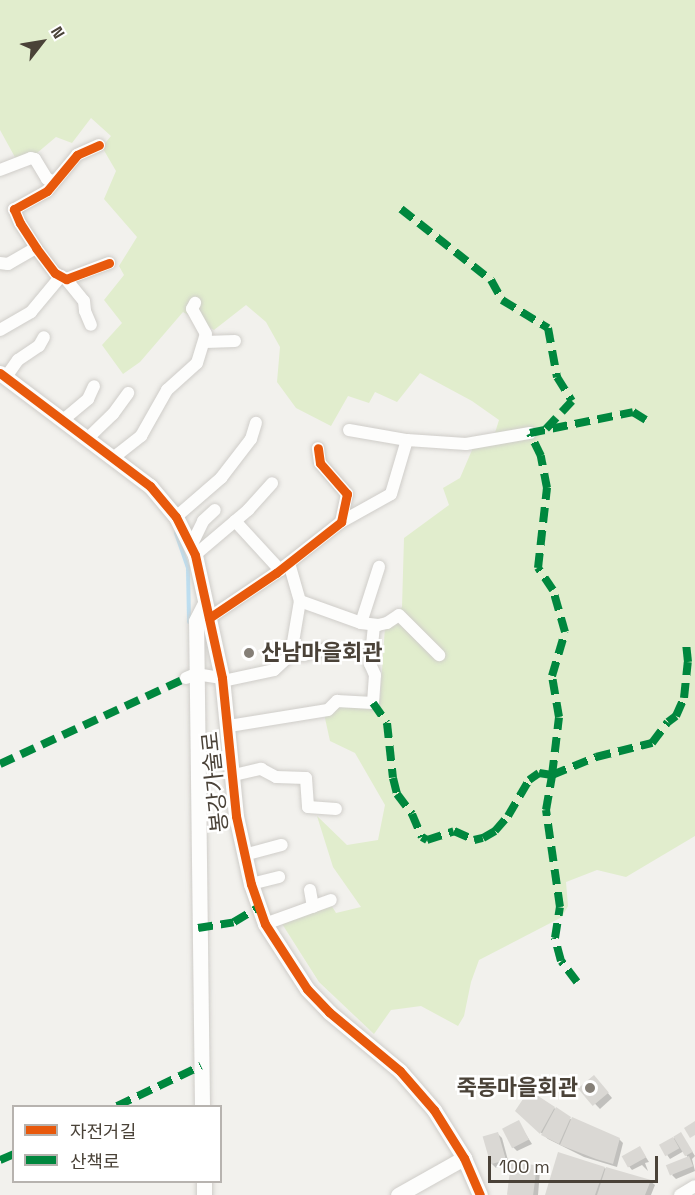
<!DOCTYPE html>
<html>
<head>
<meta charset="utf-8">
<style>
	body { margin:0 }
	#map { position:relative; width:695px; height:1195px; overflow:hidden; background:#f2f1ed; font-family:"Space Grotesk","Noto Sans KR",sans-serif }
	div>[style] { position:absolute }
	.green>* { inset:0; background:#e1edcd }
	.shadow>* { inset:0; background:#0003 }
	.stream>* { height:4px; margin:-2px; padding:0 2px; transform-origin:2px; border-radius:2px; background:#bddef0 }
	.building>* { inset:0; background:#dad8d4; transform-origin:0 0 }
	.roads { filter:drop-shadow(0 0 2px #cfcdc9) drop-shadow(0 0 2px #cfcdc9) }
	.minor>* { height:12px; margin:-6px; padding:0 6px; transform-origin:6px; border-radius:6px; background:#fdfdfc }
	.tertiary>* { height:15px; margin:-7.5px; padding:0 7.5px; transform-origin:7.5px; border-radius:7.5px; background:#fdfdfc }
	.quiet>* { height:8px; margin-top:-4px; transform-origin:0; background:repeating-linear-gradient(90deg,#00873e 0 15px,transparent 0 23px) }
	.cycleway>* { height:9px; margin:-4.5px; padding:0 4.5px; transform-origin:4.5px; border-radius:4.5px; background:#e8590c }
	.dots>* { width:16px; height:16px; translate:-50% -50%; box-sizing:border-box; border:3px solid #fff; border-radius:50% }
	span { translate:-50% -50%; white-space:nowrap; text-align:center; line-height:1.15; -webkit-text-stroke:5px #fff; paint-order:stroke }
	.poi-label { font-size:22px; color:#4a4238; font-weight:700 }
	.left { translate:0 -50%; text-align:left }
	.right { translate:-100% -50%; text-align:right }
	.street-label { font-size:22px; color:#4a4238 }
	.legend { position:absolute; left:12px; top:1105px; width:210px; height:78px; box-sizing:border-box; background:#fff; border:2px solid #b7b3af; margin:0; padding:8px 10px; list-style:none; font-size:18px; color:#4a4238 }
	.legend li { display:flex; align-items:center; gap:12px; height:30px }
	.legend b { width:30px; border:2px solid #b7b3af }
	.north { position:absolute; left:12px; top:12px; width:60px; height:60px; -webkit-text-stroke:4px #fff; paint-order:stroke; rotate:59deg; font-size:16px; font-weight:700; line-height:24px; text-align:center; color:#4a4238 }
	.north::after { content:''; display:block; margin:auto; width:21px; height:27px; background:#4a4238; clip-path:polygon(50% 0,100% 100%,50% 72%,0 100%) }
	.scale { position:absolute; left:488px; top:1156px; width:170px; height:27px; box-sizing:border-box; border:3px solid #4a4238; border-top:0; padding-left:8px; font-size:18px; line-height:21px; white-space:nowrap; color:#4a4238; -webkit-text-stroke:4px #fff; paint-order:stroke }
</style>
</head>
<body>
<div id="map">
	<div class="green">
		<i style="clip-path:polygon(0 0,695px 0,695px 836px,626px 877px,597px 870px,566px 882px,568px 906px,562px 917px,479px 960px,471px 982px,464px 1016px,458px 1026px,421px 1006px,391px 1010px,374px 1034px,319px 982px,279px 919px,327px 898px,336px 913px,361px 907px,333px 867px,317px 816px,347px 845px,378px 840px,385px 805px,355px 753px,330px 741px,323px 709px,380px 699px,385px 627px,402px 607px,404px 538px,449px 505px,443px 488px,460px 478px,475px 443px,494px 436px,499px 420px,472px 401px,420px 373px,397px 402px,375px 392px,369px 403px,348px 396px,331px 426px,296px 408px,277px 382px,280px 347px,266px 322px,246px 305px,214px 330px,183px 312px,140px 362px,123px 374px,102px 345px,122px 323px,104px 300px,124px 275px,119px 266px,137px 237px,104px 199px,116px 171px,102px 147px,111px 136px,91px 118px,72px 143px,56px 137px,37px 153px,16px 159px,0 130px)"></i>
	</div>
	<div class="shadow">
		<i style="clip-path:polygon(598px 1081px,612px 1098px,600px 1109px,581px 1089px)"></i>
		<i style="clip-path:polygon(554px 1108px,572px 1120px,619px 1139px,623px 1143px,617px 1167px,584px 1157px,548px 1139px,517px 1111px)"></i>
		<i style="clip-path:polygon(518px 1122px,532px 1144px,517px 1151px,513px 1147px)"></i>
		<i style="clip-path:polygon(498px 1134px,502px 1138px,509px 1164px,496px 1168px,492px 1164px)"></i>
		<i style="clip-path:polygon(681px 1134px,695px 1156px,692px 1159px,695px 1171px,676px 1179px,672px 1175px,688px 1158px,684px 1151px,670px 1159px,661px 1146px)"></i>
		<i style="clip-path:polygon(640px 1148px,649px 1162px,645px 1163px,648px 1171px,642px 1165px,632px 1170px,628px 1165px)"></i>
		<i style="clip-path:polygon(536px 1166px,540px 1171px,538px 1195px,510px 1195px)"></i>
		<i style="clip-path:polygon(604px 1168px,650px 1181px,655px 1185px,651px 1195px,547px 1195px)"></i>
	</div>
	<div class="stream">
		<i style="left:176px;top:533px;width:37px;rotate:71deg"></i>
		<i style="left:188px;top:568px;width:54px;rotate:88.9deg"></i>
	</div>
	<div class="building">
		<i style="left:594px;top:1075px;width:23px;height:21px;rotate:50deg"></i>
		<i style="clip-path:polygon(529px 1090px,555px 1107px,540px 1134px,515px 1111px)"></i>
		<i style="clip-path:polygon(556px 1107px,571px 1117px,559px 1144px,541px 1135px)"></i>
		<i style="clip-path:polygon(572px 1117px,620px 1138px,613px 1164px,596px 1159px,601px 1143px,596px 1159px,560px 1145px)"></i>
		<i style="left:519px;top:1120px;width:22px;height:19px;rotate:63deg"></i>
		<i style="clip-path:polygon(695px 1121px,695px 1135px,690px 1138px,684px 1128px)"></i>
		<i style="left:498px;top:1132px;width:29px;height:16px;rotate:74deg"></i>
		<i style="left:681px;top:1132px;width:23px;height:9px;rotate:59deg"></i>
		<i style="left:673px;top:1137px;width:13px;height:16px;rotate:61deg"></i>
		<i style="left:640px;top:1146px;width:13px;height:21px;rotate:61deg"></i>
		<i style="clip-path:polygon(558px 1152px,605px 1167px,595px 1195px,545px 1195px)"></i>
		<i style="left:689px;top:1156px;width:11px;height:25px;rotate:68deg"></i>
		<i style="left:511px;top:1162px;width:26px;height:33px;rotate:7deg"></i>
		<i style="clip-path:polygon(606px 1167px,651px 1180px,645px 1195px,597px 1195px)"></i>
	</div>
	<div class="roads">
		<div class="minor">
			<i style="left:99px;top:145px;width:24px;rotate:156deg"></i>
			<i style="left:77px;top:155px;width:47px;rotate:129.8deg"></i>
			<i style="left:47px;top:191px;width:38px;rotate:151deg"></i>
			<i style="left:14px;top:209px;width:15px;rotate:67deg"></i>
			<i style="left:20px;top:223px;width:30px;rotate:57deg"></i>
			<i style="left:36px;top:248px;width:31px;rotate:53deg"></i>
			<i style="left:55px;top:273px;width:13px;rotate:29deg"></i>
			<i style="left:66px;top:279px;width:46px;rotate:-20.4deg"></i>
			<i style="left:0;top:170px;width:33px;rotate:-21deg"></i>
			<i style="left:31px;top:158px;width:4px;rotate:14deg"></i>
			<i style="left:35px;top:159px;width:23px;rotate:59deg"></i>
			<i style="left:47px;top:179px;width:6px;rotate:18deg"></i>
			<i style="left:0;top:263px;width:8px;rotate:7deg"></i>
			<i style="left:8px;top:264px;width:32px;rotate:-30deg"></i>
			<i style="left:66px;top:279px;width:28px;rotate:51deg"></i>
			<i style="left:84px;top:301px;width:10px;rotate:84deg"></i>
			<i style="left:85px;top:311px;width:15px;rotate:67deg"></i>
			<i style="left:0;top:330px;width:36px;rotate:-30deg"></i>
			<i style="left:31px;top:312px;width:47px;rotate:-50.2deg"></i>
			<i style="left:205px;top:342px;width:30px;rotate:-2deg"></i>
			<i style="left:6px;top:377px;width:21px;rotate:-55deg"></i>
			<i style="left:18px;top:360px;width:25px;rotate:-34deg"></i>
			<i style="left:39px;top:346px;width:10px;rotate:-61deg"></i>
			<i style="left:63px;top:420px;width:33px;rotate:-40deg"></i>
			<i style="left:88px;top:399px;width:14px;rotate:-65deg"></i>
			<i style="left:349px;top:430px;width:59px;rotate:9.8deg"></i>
			<i style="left:88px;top:438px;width:35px;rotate:-44deg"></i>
			<i style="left:113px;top:414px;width:26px;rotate:-54deg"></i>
			<i style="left:113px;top:458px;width:36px;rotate:-38deg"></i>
			<i style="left:141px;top:436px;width:53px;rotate:-60.5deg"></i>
			<i style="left:167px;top:390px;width:40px;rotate:-42deg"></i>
			<i style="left:197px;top:363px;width:30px;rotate:-73deg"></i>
			<i style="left:206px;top:334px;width:29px;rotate:-119deg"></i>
			<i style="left:192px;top:309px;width:7px;rotate:-63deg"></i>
			<i style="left:176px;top:517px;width:60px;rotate:-40.9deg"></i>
			<i style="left:221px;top:478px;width:49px;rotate:-52.4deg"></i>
			<i style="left:251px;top:439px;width:17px;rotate:-73deg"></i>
			<i style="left:235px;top:521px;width:67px;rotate:47.4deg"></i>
			<i style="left:341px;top:522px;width:57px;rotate:-29.2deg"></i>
			<i style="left:391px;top:494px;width:56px;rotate:-73.5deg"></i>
			<i style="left:407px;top:440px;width:59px;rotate:3.9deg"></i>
			<i style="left:466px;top:444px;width:65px;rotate:-9.8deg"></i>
			<i style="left:191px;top:546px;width:28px;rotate:-64deg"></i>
			<i style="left:203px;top:521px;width:16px;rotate:-43deg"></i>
			<i style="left:195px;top:555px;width:70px;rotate:-40.3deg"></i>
			<i style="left:248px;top:510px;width:36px;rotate:-48deg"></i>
			<i style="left:289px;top:563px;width:40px;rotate:74deg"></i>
			<i style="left:300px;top:601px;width:65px;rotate:19.8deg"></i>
			<i style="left:361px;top:623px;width:17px;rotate:7deg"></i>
			<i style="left:378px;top:625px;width:9px;rotate:-13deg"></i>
			<i style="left:387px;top:623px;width:14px;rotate:-34deg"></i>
			<i style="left:399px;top:615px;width:57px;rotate:45deg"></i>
			<i style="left:209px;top:618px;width:81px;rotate:-33.9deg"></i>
			<i style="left:276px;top:573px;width:83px;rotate:-38.1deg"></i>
			<i style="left:341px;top:522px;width:29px;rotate:-78deg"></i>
			<i style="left:347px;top:494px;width:41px;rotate:-131.1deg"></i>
			<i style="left:320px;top:463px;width:15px;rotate:-98deg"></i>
			<i style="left:361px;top:623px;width:59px;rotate:-72.2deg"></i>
			<i style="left:291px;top:654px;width:54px;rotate:-80.4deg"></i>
			<i style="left:186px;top:678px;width:11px;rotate:-22deg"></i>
			<i style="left:196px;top:674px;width:26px;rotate:9deg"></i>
			<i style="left:223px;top:681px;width:52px;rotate:-12.2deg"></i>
			<i style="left:274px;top:670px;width:23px;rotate:-43deg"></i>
			<i style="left:291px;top:654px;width:13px;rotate:4deg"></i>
			<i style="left:304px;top:655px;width:24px;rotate:-15deg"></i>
			<i style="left:229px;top:726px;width:100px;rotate:-9.2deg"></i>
			<i style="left:328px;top:710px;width:13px;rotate:-45deg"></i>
			<i style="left:337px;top:701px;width:36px;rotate:3deg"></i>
			<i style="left:373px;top:703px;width:28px;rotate:-86deg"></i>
			<i style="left:375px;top:675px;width:12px;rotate:-114deg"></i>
			<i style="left:370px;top:664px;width:39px;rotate:-84deg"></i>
			<i style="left:234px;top:775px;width:28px;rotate:-13deg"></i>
			<i style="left:261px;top:769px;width:17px;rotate:28deg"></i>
			<i style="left:276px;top:777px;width:30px;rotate:2deg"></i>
			<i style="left:306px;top:778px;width:29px;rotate:86deg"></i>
			<i style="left:308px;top:807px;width:28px;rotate:4deg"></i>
			<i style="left:244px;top:855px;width:39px;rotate:-15deg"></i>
			<i style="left:251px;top:884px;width:29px;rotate:-14deg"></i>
			<i style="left:310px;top:890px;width:17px;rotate:80deg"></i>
			<i style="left:265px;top:924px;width:70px;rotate:-20deg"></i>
			<i style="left:680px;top:1195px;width:17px;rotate:-31deg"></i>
		</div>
		<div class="tertiary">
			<i style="left:0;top:373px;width:188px;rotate:37deg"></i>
			<i style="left:150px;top:486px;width:40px;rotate:50deg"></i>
			<i style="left:176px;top:517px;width:42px;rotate:63.4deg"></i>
			<i style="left:195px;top:555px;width:126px;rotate:77.6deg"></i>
			<i style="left:222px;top:678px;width:139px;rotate:84.2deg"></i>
			<i style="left:236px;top:816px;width:70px;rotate:77.6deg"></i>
			<i style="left:251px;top:884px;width:42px;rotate:70.7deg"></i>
			<i style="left:265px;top:924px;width:77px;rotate:57.1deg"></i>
			<i style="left:307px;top:989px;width:32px;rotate:46deg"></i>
			<i style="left:329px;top:1012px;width:92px;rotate:39.7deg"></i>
			<i style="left:400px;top:1071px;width:52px;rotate:48.9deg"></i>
			<i style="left:434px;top:1110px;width:57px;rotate:58deg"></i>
			<i style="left:464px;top:1158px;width:40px;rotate:66.6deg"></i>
			<i style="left:202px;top:1106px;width:485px;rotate:-90.7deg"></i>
			<i style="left:196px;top:621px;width:20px;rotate:-63deg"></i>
			<i style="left:204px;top:1182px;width:13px;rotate:90deg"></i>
			<i style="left:398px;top:1195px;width:76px;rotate:-29.3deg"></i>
		</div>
	</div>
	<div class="quiet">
		<i style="left:401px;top:209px;width:115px;rotate:38.3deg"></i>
		<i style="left:491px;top:280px;width:23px;rotate:61deg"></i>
		<i style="left:502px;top:300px;width:54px;rotate:31.3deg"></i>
		<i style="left:548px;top:328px;width:50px;rotate:79.6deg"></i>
		<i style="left:557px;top:377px;width:28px;rotate:58deg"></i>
		<i style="left:572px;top:401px;width:40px;rotate:133deg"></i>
		<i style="left:373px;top:703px;width:24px;rotate:55deg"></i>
		<i style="left:387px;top:723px;width:55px;rotate:83.8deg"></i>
		<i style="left:393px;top:778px;width:16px;rotate:76deg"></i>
		<i style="left:397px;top:794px;width:25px;rotate:53deg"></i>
		<i style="left:412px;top:814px;width:25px;rotate:67deg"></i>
		<i style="left:422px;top:837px;width:6px;rotate:31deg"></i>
		<i style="left:427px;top:840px;width:28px;rotate:-18deg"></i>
		<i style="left:454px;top:831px;width:22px;rotate:24deg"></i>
		<i style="left:474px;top:840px;width:9px;rotate:-13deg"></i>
		<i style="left:483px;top:838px;width:14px;rotate:-30deg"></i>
		<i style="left:495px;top:831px;width:20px;rotate:-49deg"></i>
		<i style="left:508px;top:816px;width:42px;rotate:-59.7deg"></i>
		<i style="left:529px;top:780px;width:12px;rotate:-35deg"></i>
		<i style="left:539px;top:773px;width:13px;rotate:9deg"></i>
		<i style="left:552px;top:775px;width:58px;rotate:-83.1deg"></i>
		<i style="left:559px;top:717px;width:42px;rotate:-99.7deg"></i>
		<i style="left:552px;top:676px;width:46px;rotate:-73.5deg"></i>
		<i style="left:565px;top:632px;width:44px;rotate:-105.9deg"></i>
		<i style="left:553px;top:590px;width:27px;rotate:-124deg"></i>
		<i style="left:538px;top:568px;width:81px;rotate:-83.6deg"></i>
		<i style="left:547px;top:488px;width:33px;rotate:-101deg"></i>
		<i style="left:541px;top:456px;width:25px;rotate:-116deg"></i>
		<i style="left:530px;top:433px;width:105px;rotate:-11.5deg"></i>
		<i style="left:633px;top:412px;width:15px;rotate:32deg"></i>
		<i style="left:0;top:764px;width:205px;rotate:-24.8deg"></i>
		<i style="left:198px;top:928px;width:36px;rotate:-9deg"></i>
		<i style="left:234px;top:922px;width:29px;rotate:-31deg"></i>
		<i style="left:577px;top:982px;width:26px;rotate:-127deg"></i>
		<i style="left:561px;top:961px;width:24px;rotate:-105deg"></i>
		<i style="left:555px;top:938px;width:31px;rotate:-81deg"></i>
		<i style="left:560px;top:907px;width:98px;rotate:-98.2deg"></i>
		<i style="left:546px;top:810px;width:36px;rotate:-80deg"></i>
		<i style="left:552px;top:775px;width:48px;rotate:-22.2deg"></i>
		<i style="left:596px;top:757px;width:58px;rotate:-14deg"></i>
		<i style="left:652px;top:743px;width:26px;rotate:-53deg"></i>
		<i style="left:668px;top:722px;width:10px;rotate:-37deg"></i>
		<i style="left:676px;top:716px;width:20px;rotate:-66deg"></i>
		<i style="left:684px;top:698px;width:36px;rotate:-84deg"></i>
		<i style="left:688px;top:662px;width:19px;rotate:-96deg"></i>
		<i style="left:117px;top:1106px;width:93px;rotate:-25.5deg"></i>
		<i style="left:0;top:1160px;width:15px;rotate:-23deg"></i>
	</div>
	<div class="cycleway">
		<i style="left:99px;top:145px;width:24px;rotate:156deg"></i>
		<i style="left:77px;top:155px;width:47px;rotate:129.8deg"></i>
		<i style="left:47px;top:191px;width:38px;rotate:151deg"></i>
		<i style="left:14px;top:209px;width:15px;rotate:67deg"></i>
		<i style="left:20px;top:223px;width:30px;rotate:57deg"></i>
		<i style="left:36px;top:248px;width:31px;rotate:53deg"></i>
		<i style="left:55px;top:273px;width:13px;rotate:29deg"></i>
		<i style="left:66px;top:279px;width:46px;rotate:-20.4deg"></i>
		<i style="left:0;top:373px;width:188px;rotate:37deg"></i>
		<i style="left:150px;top:486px;width:40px;rotate:50deg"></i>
		<i style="left:176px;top:517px;width:42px;rotate:63.4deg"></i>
		<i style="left:195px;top:555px;width:126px;rotate:77.6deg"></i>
		<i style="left:222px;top:678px;width:139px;rotate:84.2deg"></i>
		<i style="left:236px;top:816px;width:70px;rotate:77.6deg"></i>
		<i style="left:251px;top:884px;width:42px;rotate:70.7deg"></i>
		<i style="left:265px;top:924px;width:77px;rotate:57.1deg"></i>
		<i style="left:307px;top:989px;width:32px;rotate:46deg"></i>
		<i style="left:329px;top:1012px;width:92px;rotate:39.7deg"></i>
		<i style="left:400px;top:1071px;width:52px;rotate:48.9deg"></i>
		<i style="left:434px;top:1110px;width:57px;rotate:58deg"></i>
		<i style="left:464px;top:1158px;width:40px;rotate:66.6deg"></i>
		<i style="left:209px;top:618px;width:81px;rotate:-33.9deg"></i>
		<i style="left:276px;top:573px;width:83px;rotate:-38.1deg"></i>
		<i style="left:341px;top:522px;width:29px;rotate:-78deg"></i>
		<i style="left:347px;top:494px;width:41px;rotate:-131.1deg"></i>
		<i style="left:320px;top:463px;width:15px;rotate:-98deg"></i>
	</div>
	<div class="dots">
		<i style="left:249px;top:653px;background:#857f77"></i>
		<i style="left:590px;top:1088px;background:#857f77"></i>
	</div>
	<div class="poi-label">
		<span class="left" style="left:261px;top:653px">산남마을회관</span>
		<span class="right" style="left:578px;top:1088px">죽동마을회관</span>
	</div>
	<div class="street-label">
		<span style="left:215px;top:782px;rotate:-96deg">봉강가술로</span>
	</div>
	<ul class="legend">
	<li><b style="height:8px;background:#e8590c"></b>자전거길</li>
	<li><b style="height:8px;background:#00873e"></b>산책로</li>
	</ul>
	<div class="north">N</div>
	<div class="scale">100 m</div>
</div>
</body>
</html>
